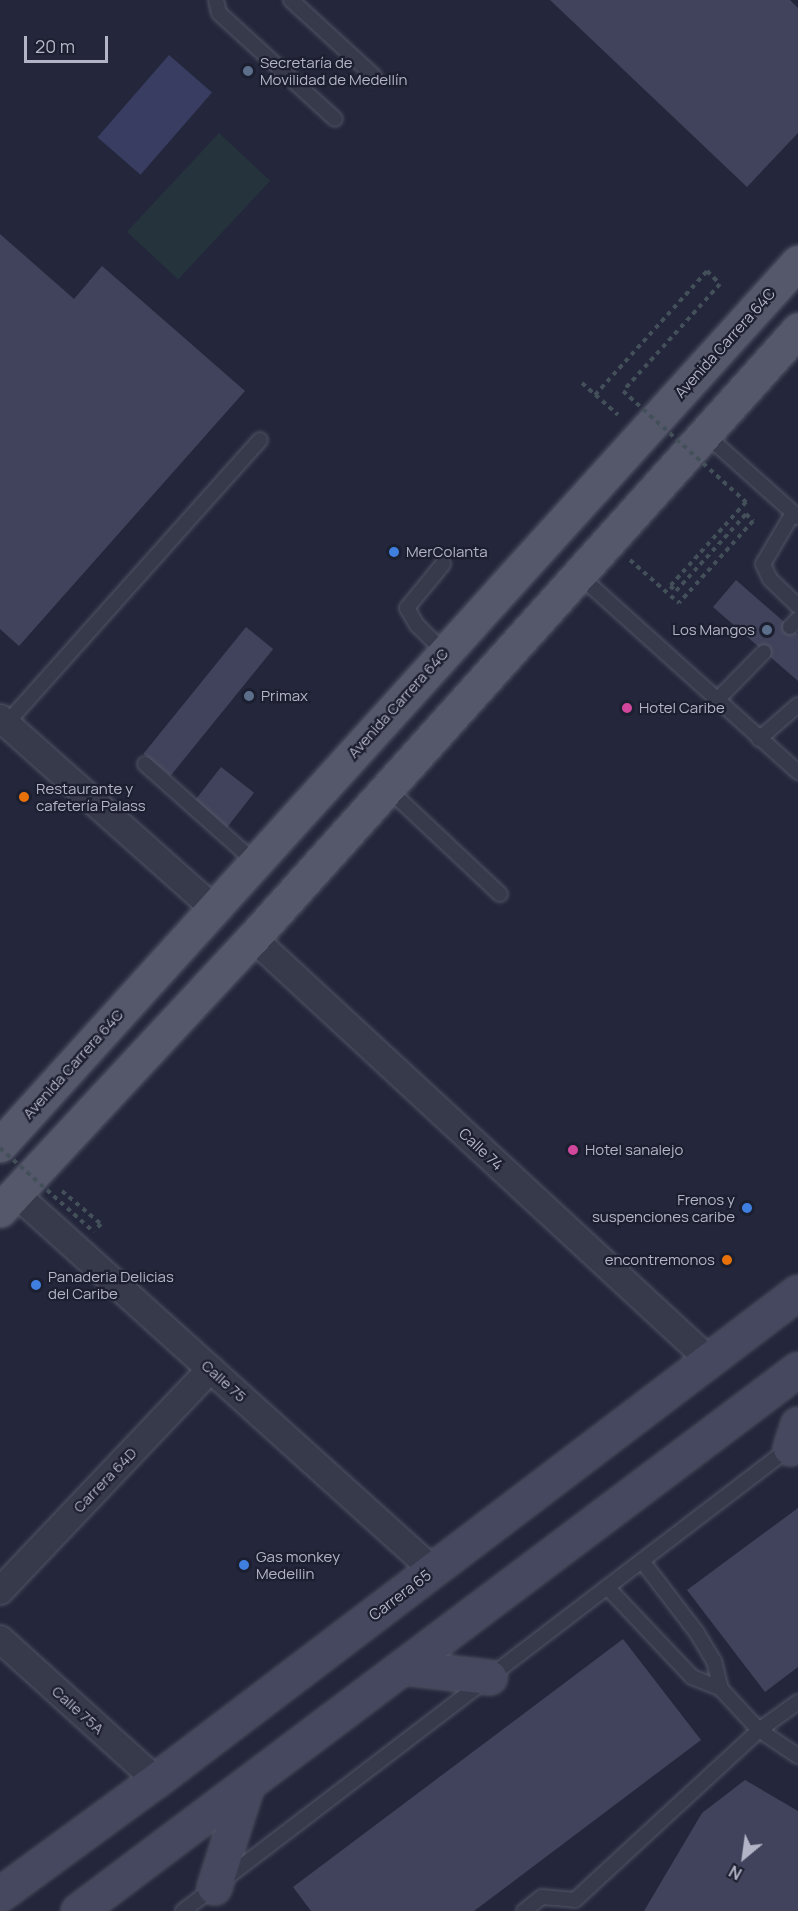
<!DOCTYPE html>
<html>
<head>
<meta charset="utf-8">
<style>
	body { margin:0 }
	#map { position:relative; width:798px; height:1911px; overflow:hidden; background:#24273b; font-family:Manrope,sans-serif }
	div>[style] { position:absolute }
	.green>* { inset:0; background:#25333c; transform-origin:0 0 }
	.water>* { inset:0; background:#383d61; transform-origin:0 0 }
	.building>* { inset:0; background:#40435b; transform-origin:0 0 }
	.path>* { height:4px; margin-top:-2px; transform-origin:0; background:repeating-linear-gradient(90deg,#435059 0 4.5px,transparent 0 9px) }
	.roads { filter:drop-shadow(0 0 2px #525566) drop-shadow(0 0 2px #525566) }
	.lane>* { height:14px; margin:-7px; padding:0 7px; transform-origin:7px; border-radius:7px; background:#373a4b }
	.street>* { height:26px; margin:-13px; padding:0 13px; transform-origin:13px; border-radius:13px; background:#373a4b }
	.secondary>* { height:33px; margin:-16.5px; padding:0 16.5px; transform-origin:16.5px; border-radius:16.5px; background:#45485e }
	.primary>* { height:33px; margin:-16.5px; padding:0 16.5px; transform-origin:16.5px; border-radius:16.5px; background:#55586b }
	.path-bridge>* { height:4px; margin-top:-2px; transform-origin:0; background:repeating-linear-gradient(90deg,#435059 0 4.5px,transparent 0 9px) }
	.dots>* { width:16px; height:16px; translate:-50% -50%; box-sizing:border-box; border:3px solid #1c1f30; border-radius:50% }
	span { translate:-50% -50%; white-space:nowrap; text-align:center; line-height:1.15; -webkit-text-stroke:4.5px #1c1f30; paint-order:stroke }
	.poi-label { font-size:15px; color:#b3b5c7 }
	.left { translate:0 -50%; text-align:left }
	.right { translate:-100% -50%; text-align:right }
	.street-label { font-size:15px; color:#b3b5c7 }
	.north { position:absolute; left:714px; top:1827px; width:60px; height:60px; -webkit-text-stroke:4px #1c1f30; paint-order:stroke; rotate:209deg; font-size:16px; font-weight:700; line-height:24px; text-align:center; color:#b3b5c7 }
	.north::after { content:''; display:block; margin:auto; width:21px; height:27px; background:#b3b5c7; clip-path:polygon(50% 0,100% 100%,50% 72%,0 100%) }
	.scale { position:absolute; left:24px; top:36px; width:84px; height:27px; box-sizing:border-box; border:3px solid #b3b5c7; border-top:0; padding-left:8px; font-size:18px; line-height:21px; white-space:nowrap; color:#b3b5c7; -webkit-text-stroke:4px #1c1f30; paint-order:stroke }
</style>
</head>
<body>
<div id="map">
	<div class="green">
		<i style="left:219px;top:133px;width:70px;height:135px;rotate:43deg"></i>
	</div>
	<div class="water">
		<i style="left:169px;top:55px;width:57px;height:109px;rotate:41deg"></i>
	</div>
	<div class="building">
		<i style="clip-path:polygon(550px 0,790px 0,798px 8px,798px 133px,747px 187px)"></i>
		<i style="clip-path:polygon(0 234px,74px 299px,102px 266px,245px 391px,19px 646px,0 629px)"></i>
		<i style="clip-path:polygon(736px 580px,798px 634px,798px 681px,713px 607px)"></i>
		<i style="left:246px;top:627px;width:35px;height:163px;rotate:39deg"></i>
		<i style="left:221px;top:767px;width:42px;height:45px;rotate:38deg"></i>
		<i style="clip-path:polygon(798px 1508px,798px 1667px,765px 1692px,687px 1590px)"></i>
		<i style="clip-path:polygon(623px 1639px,701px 1740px,474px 1911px,311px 1911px,293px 1887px)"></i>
		<i style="clip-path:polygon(745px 1780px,798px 1811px,798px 1911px,644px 1911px,702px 1813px)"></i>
	</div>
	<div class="path">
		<i style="left:582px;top:383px;width:48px;rotate:41.6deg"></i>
		<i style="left:630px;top:560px;width:65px;rotate:41.3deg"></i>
		<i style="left:62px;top:1191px;width:51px;rotate:40.2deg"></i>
		<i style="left:101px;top:1224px;width:8px;rotate:135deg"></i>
	</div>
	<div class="roads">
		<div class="lane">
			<i style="left:216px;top:0;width:13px;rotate:77deg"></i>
			<i style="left:219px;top:13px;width:157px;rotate:42.4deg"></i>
			<i style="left:291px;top:0;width:113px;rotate:42.5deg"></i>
			<i style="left:705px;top:434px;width:125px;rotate:41.7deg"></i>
			<i style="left:793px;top:513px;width:59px;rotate:120.5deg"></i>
			<i style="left:763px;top:564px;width:17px;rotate:65deg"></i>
			<i style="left:770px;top:579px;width:39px;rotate:44deg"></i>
			<i style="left:443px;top:564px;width:57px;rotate:129.3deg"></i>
			<i style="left:407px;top:608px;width:20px;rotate:60deg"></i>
			<i style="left:417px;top:625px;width:38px;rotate:45deg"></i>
			<i style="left:579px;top:575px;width:295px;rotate:42deg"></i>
			<i style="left:790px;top:627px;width:11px;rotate:-45deg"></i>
			<i style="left:717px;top:700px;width:67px;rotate:-45.6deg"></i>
			<i style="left:6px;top:724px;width:381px;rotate:-48.2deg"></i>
			<i style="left:759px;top:739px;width:52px;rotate:-41.1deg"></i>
			<i style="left:145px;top:764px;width:149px;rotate:41.7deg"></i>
			<i style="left:387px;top:788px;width:155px;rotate:43.2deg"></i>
			<i style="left:642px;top:1561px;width:91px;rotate:52.6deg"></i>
			<i style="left:697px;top:1633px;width:33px;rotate:59deg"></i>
			<i style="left:714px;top:1661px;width:29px;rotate:76deg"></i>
			<i style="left:607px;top:1587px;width:124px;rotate:46.6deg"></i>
			<i style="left:692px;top:1677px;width:31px;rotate:22deg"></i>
			<i style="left:721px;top:1689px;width:56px;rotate:47.2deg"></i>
			<i style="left:759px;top:1730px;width:47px;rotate:33.7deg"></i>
			<i style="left:183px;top:1911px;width:766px;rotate:-37.36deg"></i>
			<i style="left:524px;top:1911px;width:23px;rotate:-38deg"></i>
			<i style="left:542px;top:1897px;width:33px;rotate:5deg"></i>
			<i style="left:575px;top:1900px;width:251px;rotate:-42.7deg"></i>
			<i style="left:759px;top:1730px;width:48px;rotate:-35.7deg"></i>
		</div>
		<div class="street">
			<i style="left:0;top:718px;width:287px;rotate:41.7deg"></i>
			<i style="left:253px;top:938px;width:621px;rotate:42.78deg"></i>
			<i style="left:15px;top:1193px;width:563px;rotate:42.05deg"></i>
			<i style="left:0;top:1591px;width:306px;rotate:-46.5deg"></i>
			<i style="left:0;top:1639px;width:210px;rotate:42.1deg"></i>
		</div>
		<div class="secondary">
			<i style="left:790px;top:1448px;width:25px;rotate:-72deg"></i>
			<i style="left:402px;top:1667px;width:88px;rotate:6.6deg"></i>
			<i style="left:214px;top:1887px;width:108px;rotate:-72.2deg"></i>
			<i style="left:0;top:1894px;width:193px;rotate:-36.2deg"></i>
			<i style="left:156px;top:1780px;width:806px;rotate:-37.24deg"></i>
			<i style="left:78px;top:1911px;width:901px;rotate:-36.97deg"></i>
		</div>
		<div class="primary">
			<i style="left:0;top:1145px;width:1190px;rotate:-47.89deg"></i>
			<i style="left:0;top:1210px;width:371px;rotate:-47.1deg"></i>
			<i style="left:253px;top:938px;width:817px;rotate:-48.13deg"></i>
		</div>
	</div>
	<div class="path-bridge">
		<i style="left:595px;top:395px;width:167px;rotate:-47.9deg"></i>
		<i style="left:707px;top:271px;width:18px;rotate:45deg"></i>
		<i style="left:720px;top:284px;width:144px;rotate:132.2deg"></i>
		<i style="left:623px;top:391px;width:166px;rotate:42.1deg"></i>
		<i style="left:746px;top:502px;width:113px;rotate:132.1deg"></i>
		<i style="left:670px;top:586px;width:8px;rotate:40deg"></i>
		<i style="left:676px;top:591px;width:104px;rotate:-47.7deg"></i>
		<i style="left:746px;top:514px;width:10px;rotate:45deg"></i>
		<i style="left:753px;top:521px;width:110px;rotate:132.1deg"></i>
		<i style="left:0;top:1148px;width:126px;rotate:41.8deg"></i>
	</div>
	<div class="dots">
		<i style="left:248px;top:71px;background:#5c6f8a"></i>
		<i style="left:394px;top:552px;background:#3f7fe0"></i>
		<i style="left:767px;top:630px;background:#5c6f8a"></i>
		<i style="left:249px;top:696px;background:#5c6f8a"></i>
		<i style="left:627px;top:708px;background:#d1479c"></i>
		<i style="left:24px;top:797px;background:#e8710a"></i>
		<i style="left:573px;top:1150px;background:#d1479c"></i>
		<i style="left:747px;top:1208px;background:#3f7fe0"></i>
		<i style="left:727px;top:1260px;background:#e8710a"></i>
		<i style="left:36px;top:1285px;background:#3f7fe0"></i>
		<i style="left:244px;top:1565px;background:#3f7fe0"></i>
	</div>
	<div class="poi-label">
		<span class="left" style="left:260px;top:71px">Secretaría de<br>Movilidad de Medellín</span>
		<span class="left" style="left:406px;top:552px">MerColanta</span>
		<span class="right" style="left:755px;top:630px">Los Mangos</span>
		<span class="left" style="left:261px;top:696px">Primax</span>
		<span class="left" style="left:639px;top:708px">Hotel Caribe</span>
		<span class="left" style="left:36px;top:797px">Restaurante y<br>cafetería Palass</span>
		<span class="left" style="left:585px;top:1150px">Hotel sanalejo</span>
		<span class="right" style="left:735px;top:1208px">Frenos y<br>suspenciones caribe</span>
		<span class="right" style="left:715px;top:1260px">encontremonos</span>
		<span class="left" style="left:48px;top:1285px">Panaderia Delicias<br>del Caribe</span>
		<span class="left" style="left:256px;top:1565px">Gas monkey<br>Medellin</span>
	</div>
	<div class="street-label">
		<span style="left:725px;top:343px;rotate:-48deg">Avenida Carrera 64C</span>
		<span style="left:398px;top:703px;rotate:-48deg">Avenida Carrera 64C</span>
		<span style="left:73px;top:1064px;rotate:-48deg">Avenida Carrera 64C</span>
		<span style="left:481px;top:1149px;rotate:43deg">Calle 74</span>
		<span style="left:224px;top:1381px;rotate:42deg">Calle 75</span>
		<span style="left:105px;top:1480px;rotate:-46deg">Carrera 64D</span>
		<span style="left:400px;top:1595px;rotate:-37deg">Carrera 65</span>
		<span style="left:78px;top:1710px;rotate:42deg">Calle 75A</span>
	</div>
	<div class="north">N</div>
	<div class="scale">20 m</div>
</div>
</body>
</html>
